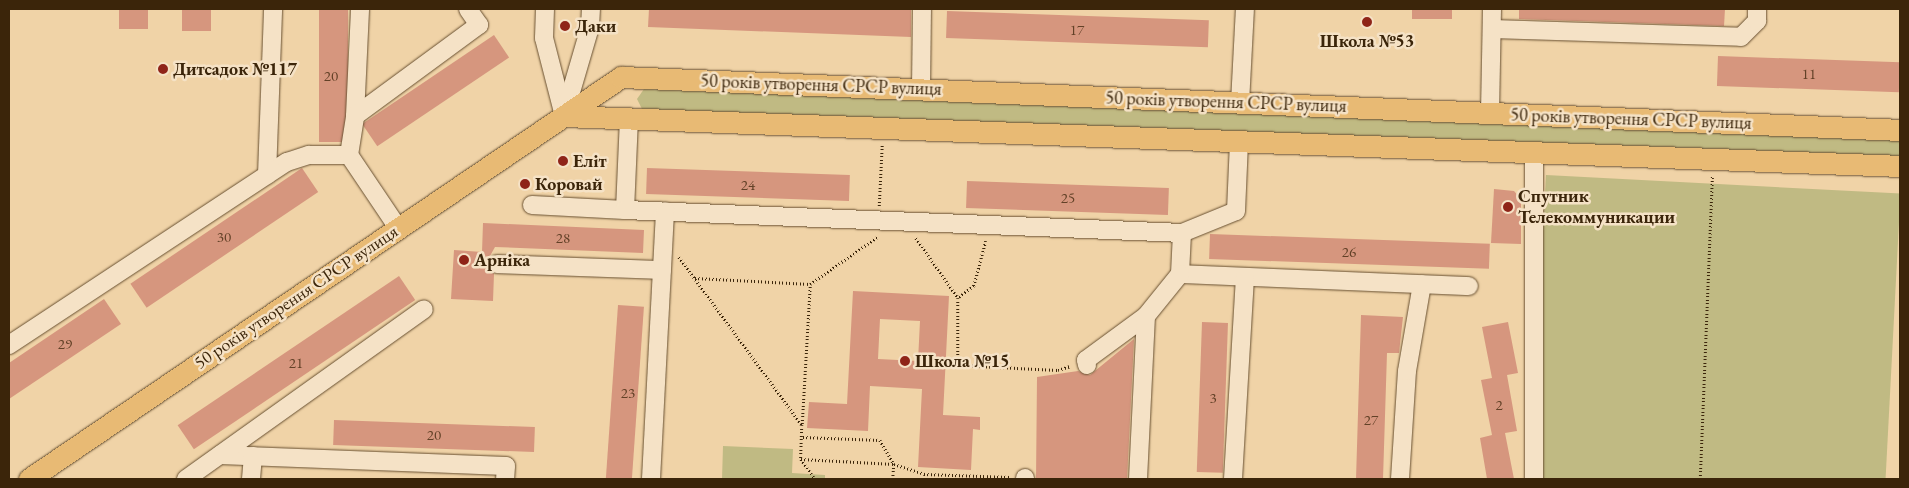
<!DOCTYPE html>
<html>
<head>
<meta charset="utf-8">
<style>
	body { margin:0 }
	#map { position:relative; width:1909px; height:488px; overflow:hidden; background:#f0d3a7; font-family:"EB Garamond",serif }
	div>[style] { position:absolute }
	.green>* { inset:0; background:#c0ba83; transform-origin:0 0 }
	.building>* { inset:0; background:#d6967e; transform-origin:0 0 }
	.path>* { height:2.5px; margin-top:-1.25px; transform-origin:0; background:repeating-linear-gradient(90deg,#3b250a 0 1px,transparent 0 3.5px) }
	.roads { filter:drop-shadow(0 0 1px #685031) drop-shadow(0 0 1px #685031) }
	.minor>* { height:18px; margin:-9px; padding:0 9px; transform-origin:9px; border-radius:9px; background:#f5e2c6 }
	.major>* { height:21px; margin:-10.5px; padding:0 10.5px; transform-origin:10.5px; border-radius:10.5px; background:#e8ba74 }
	.dots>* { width:14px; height:14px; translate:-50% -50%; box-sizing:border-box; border:2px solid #f5e2c6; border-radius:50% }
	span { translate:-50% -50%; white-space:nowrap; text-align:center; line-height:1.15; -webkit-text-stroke:5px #f5e2c6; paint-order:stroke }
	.number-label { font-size:15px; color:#624127 }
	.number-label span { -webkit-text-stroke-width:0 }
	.poi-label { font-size:18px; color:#3b250a; font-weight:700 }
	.left { translate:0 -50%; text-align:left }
	.street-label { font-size:18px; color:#3b250a }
	.frame { position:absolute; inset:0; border:10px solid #3b250a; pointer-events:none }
</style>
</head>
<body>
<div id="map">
	<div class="green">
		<i style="clip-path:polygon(644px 89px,1900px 138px,1900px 160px,643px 111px,637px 99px)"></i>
		<i style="left:1546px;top:175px;width:355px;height:304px;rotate:3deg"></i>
		<i style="clip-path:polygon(723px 446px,793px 449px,792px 473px,825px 475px,825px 479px,722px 479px)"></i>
	</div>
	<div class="building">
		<i style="left:119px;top:9px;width:29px;height:20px"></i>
		<i style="left:182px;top:9px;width:29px;height:22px"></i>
		<i style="left:319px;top:9px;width:29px;height:133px"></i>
		<i style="clip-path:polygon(649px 9px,911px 9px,911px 37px,648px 27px)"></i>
		<i style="left:1412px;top:9px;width:40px;height:10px"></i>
		<i style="clip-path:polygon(1519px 9px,1725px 9px,1724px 26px,1519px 19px)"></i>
		<i style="left:947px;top:11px;width:262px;height:27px;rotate:2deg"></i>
		<i style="left:494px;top:35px;width:27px;height:159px;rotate:56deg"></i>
		<i style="left:1718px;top:56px;width:182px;height:30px;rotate:2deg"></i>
		<i style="left:302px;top:168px;width:29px;height:207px;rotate:56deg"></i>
		<i style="left:647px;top:168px;width:203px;height:26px;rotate:2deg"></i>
		<i style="left:967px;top:181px;width:202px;height:27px;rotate:2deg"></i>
		<i style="clip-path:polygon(1494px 189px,1514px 191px,1521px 199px,1521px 244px,1491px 243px)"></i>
		<i style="clip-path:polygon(483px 223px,644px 230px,643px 253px,495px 247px,486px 263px,494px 274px,493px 301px,451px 299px,454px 250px,482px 252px)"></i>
		<i style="left:1210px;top:234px;width:280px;height:25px;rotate:2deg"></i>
		<i style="left:399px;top:276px;width:29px;height:267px;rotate:56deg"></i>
		<i style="clip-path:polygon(evenodd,853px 291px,949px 296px,943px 415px,980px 417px,980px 430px,973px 429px,971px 470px,918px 467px,922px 389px,870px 386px,868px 431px,807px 428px,809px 402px,847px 404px,853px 291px,880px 319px,920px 321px,918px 361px,878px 359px,880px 319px)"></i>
		<i style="clip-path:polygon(104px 299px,121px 324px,9px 399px,9px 363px)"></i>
		<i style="left:618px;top:305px;width:26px;height:174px;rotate:4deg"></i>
		<i style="clip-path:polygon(1361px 315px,1403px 317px,1399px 353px,1387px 353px,1383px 479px,1356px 479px)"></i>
		<i style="left:1202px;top:322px;width:26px;height:150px;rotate:2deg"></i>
		<i style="clip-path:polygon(1508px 322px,1518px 373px,1507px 375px,1517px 431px,1505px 433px,1514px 479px,1487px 479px,1480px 438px,1492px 435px,1481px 380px,1492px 378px,1482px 327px)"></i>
		<i style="clip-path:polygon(1134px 339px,1127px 479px,1036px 479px,1037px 377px,1078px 371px,1090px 375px)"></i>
		<i style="left:334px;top:420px;width:201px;height:25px;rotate:2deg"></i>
	</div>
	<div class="path">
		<i style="left:879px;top:206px;width:62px;rotate:-87.2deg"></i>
		<i style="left:916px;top:238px;width:73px;rotate:55deg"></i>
		<i style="left:986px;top:241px;width:47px;rotate:104.9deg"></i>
		<i style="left:974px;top:286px;width:20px;rotate:143deg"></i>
		<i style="left:958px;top:298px;width:67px;rotate:90deg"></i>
		<i style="left:958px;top:365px;width:100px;rotate:2.9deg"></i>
		<i style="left:1058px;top:370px;width:13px;rotate:-18deg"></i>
		<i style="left:679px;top:257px;width:208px;rotate:53.8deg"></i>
		<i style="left:802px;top:425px;width:34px;rotate:92deg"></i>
		<i style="left:801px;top:459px;width:93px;rotate:3.1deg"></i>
		<i style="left:894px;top:464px;width:15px;rotate:94deg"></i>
		<i style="left:695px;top:278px;width:115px;rotate:3deg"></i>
		<i style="left:802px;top:424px;width:140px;rotate:-86.7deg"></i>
		<i style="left:810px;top:284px;width:82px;rotate:-35deg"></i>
		<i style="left:803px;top:437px;width:77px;rotate:2.2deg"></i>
		<i style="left:880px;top:440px;width:28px;rotate:60deg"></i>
		<i style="left:894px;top:464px;width:32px;rotate:18deg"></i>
		<i style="left:924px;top:474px;width:86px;rotate:2deg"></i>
		<i style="left:801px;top:459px;width:24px;rotate:55deg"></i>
		<i style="left:1700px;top:479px;width:303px;rotate:-87.7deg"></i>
	</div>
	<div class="roads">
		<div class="minor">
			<i style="left:545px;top:9px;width:29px;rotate:92deg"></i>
			<i style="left:544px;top:38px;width:81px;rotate:75.6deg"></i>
			<i style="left:1492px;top:29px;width:249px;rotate:1.8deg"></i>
			<i style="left:1741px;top:37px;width:23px;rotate:-45deg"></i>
			<i style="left:1757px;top:21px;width:12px;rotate:-90deg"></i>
			<i style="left:921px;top:89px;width:80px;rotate:-89.3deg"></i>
			<i style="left:1240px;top:103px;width:94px;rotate:-87deg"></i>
			<i style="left:1490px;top:113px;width:104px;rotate:-88.9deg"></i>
			<i style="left:355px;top:116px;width:107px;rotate:-87.3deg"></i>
			<i style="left:564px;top:116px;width:93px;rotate:-73.7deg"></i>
			<i style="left:590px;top:27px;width:18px;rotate:-87deg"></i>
			<i style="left:1534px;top:154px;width:325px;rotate:90deg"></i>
			<i style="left:349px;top:155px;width:39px;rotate:-81deg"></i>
			<i style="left:355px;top:116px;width:154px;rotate:-36.3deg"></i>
			<i style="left:479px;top:25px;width:19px;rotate:-125deg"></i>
			<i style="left:267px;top:175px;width:166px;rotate:-87.9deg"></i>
			<i style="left:532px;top:205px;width:93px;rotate:3.1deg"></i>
			<i style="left:625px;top:210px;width:91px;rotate:-87.5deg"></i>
			<i style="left:625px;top:210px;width:557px;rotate:2.36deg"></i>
			<i style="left:1182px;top:233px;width:41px;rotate:92.8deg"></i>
			<i style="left:1180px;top:274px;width:289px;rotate:2.4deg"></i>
			<i style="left:1182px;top:233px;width:58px;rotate:-22.2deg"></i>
			<i style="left:1236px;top:211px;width:69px;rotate:-87.5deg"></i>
			<i style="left:497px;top:264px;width:165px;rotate:2.1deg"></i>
			<i style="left:9px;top:345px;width:333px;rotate:-33.4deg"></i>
			<i style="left:287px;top:162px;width:23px;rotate:-18deg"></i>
			<i style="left:309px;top:155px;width:40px"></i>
			<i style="left:349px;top:155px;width:88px;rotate:56.1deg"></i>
			<i style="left:1087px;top:365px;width:5px;rotate:-101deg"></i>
			<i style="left:1086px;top:360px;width:74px;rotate:-36.3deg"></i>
			<i style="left:220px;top:455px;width:286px;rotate:2.2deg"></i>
			<i style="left:506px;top:466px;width:13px;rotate:94deg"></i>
			<i style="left:1025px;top:478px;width:1px;rotate:90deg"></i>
			<i style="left:186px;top:479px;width:292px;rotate:-35.5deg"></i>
			<i style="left:251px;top:479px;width:23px;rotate:-85deg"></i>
			<i style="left:651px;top:479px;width:268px;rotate:-87deg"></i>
			<i style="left:1138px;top:479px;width:163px;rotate:-87.2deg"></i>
			<i style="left:1146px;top:316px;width:54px;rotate:-51deg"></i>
			<i style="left:1233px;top:479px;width:202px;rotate:-86.6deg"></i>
			<i style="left:1400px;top:479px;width:108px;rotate:-86.3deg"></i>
			<i style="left:1407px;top:371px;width:88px;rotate:-80.2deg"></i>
		</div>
		<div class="major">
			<i style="left:564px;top:116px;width:1337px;rotate:2.14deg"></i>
			<i style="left:29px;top:479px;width:716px;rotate:-34.18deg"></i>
			<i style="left:621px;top:77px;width:1280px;rotate:2.37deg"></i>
		</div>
	</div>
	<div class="dots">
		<i style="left:1367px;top:22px;background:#8f2418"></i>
		<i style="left:565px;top:26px;background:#8f2418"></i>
		<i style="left:163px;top:69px;background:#8f2418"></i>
		<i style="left:563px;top:161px;background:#8f2418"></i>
		<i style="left:525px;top:184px;background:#8f2418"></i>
		<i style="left:1508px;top:207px;background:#8f2418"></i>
		<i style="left:464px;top:260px;background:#8f2418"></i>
		<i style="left:905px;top:361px;background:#8f2418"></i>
	</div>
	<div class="number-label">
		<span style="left:1077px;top:30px">17</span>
		<span style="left:1809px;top:74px">11</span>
		<span style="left:331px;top:76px">20</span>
		<span style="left:748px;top:185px">24</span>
		<span style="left:1068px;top:198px">25</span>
		<span style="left:224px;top:237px">30</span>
		<span style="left:563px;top:238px">28</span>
		<span style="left:1349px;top:252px">26</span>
		<span style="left:65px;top:344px">29</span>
		<span style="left:296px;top:363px">21</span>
		<span style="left:628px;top:393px">23</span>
		<span style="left:1213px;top:398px">3</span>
		<span style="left:1499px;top:405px">2</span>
		<span style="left:1371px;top:420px">27</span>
		<span style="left:434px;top:435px">20</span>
	</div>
	<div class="poi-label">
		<span class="left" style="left:575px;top:26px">Даки</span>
		<span style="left:1367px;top:41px">Школа №53</span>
		<span class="left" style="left:173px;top:69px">Дитсадок №117</span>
		<span class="left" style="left:573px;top:161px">Еліт</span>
		<span class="left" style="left:535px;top:184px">Коровай</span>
		<span class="left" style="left:1518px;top:207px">Спутник<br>Телекоммуникации</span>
		<span class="left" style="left:474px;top:260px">Арніка</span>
		<span class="left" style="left:915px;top:361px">Школа №15</span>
	</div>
	<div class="street-label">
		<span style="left:821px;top:85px;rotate:2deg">50 років утворення СРСР вулиця</span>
		<span style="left:1226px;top:102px;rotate:2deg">50 років утворення СРСР вулиця</span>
		<span style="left:1631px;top:119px;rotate:2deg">50 років утворення СРСР вулиця</span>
		<span style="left:296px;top:297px;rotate:-34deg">50 років утворення СРСР вулиця</span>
	</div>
	<div class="frame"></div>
</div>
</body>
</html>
